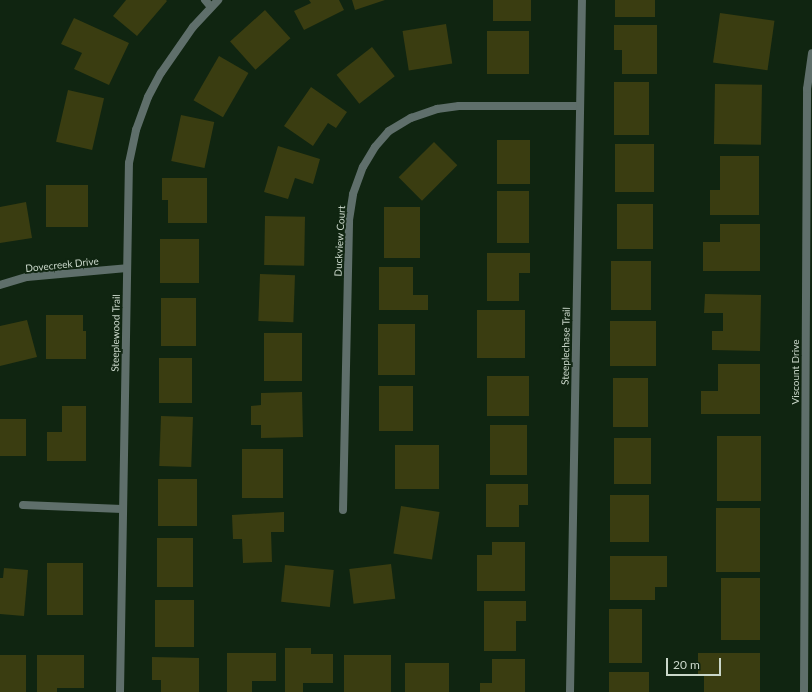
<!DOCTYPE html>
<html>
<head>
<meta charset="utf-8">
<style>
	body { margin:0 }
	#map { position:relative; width:812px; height:692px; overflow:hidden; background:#102511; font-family:Lato,sans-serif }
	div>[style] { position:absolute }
	.building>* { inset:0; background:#3a3d11; transform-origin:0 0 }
	.minor>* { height:8px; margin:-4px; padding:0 4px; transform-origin:4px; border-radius:4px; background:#5f6f6b }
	span { translate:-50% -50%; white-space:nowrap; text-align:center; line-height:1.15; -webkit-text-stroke:4px #102511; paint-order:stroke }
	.street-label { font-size:10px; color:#cad7ca }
	.scale { position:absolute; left:666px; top:658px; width:55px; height:18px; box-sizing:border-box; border:2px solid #cad7ca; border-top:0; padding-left:5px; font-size:12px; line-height:14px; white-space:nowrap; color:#cad7ca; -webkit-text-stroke:3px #102511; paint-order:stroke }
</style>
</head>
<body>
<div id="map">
	<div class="building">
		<i style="clip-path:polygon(126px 0,166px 0,167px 1px,137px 36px,113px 16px)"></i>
		<i style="clip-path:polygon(309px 0,339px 0,344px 10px,304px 30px,294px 11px,311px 3px)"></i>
		<i style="clip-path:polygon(352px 0,385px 0,355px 10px)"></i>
		<i style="left:493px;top:0;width:38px;height:21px"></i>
		<i style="left:615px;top:0;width:40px;height:17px"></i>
		<i style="left:265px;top:10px;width:38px;height:47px;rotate:48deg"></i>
		<i style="left:720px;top:13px;width:55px;height:50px;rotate:8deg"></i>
		<i style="clip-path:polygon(74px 18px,129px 43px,109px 85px,74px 69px,82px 53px,61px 44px)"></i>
		<i style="left:446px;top:24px;width:40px;height:44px;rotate:81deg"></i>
		<i style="clip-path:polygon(614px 25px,657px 25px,657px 74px,622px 74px,622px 50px,614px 50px)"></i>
		<i style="left:487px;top:31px;width:42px;height:43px"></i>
		<i style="left:372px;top:47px;width:37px;height:45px;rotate:52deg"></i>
		<i style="left:219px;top:56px;width:34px;height:51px;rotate:30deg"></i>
		<i style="left:614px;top:82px;width:35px;height:53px"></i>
		<i style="left:715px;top:84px;width:47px;height:60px;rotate:1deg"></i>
		<i style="clip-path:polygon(311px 87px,347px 112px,336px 128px,328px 123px,313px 146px,284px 126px)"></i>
		<i style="left:68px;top:90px;width:37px;height:53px;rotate:13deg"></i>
		<i style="left:181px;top:115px;width:34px;height:47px;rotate:12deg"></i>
		<i style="left:497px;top:140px;width:33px;height:44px"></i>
		<i style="left:434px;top:142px;width:33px;height:50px;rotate:45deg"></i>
		<i style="left:615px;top:144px;width:39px;height:48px"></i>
		<i style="clip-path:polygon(278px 146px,320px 159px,313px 184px,295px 178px,288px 199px,264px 192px)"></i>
		<i style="clip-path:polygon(720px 156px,759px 156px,759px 215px,710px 215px,710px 190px,720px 190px)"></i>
		<i style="clip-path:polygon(162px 178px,207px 178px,207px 223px,168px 223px,168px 200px,162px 200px)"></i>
		<i style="left:46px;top:185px;width:42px;height:42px"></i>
		<i style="left:497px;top:191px;width:32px;height:52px"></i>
		<i style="clip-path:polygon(26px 202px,32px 238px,0 243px,0 207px)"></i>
		<i style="left:617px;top:204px;width:36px;height:45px"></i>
		<i style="left:384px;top:207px;width:36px;height:51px"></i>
		<i style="left:265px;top:216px;width:40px;height:49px;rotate:1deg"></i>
		<i style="clip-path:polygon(720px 224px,760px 224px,760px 271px,703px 271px,703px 242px,720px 242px)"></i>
		<i style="left:160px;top:239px;width:39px;height:44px"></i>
		<i style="clip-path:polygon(487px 253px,530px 253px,530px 273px,519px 273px,519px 301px,487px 301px)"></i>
		<i style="left:611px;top:261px;width:40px;height:49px"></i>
		<i style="clip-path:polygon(379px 267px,413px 267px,413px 295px,428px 295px,428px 310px,379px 310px)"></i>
		<i style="left:260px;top:274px;width:35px;height:47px;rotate:2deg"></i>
		<i style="clip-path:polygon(705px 294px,761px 295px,760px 351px,712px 350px,712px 331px,723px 331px,723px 313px,704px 313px)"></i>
		<i style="left:161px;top:298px;width:35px;height:48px"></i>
		<i style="left:477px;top:310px;width:48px;height:48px"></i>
		<i style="clip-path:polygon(46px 315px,83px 315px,83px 331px,86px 331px,86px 359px,46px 359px)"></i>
		<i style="clip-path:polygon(27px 320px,37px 357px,0 366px,0 326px)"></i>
		<i style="left:610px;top:321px;width:46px;height:45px"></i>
		<i style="left:378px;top:324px;width:37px;height:51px"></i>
		<i style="left:264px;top:333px;width:38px;height:48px"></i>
		<i style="left:159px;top:358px;width:33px;height:45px"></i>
		<i style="clip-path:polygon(718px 364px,760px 364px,760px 414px,701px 414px,701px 391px,718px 391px)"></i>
		<i style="left:487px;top:376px;width:42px;height:40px"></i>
		<i style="left:613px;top:378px;width:35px;height:49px"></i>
		<i style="left:379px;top:386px;width:34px;height:45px"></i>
		<i style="clip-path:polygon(302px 392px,303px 437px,261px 438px,261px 425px,251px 425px,251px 406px,261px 405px,261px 393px)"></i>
		<i style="clip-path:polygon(62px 406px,86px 406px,86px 461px,47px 461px,47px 432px,62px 432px)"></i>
		<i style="left:161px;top:416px;width:32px;height:50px;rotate:2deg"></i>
		<i style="left:0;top:419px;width:26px;height:37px"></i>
		<i style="left:490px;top:425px;width:37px;height:50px"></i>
		<i style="left:717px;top:436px;width:44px;height:65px"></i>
		<i style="left:614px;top:438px;width:37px;height:46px"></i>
		<i style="left:395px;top:445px;width:44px;height:44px"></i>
		<i style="left:242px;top:449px;width:41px;height:49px"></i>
		<i style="left:158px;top:479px;width:39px;height:47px"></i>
		<i style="clip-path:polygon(486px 484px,528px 484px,528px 505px,519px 505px,519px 527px,486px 527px)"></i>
		<i style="left:610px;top:495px;width:39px;height:47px"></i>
		<i style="left:401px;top:506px;width:39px;height:48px;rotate:9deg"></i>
		<i style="left:716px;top:508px;width:44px;height:64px"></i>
		<i style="clip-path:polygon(284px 512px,284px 532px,271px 532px,272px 562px,243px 563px,242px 539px,233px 539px,232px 515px)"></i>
		<i style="left:157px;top:538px;width:36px;height:49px"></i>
		<i style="clip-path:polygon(492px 542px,525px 542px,525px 591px,477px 591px,477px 555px,492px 555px)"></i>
		<i style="clip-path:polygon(610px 556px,667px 556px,667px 587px,655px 587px,655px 600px,610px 600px)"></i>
		<i style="left:47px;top:563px;width:36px;height:52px"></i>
		<i style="left:391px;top:564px;width:35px;height:42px;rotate:83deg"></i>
		<i style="left:285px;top:565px;width:49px;height:37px;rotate:6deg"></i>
		<i style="clip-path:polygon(4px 568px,28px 570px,24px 616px,0 614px,0 578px,3px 578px)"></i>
		<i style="left:721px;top:578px;width:39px;height:62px"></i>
		<i style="left:155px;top:600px;width:39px;height:47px"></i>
		<i style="clip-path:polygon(484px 601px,526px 601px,526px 621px,516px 621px,516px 651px,484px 651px)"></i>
		<i style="left:609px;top:609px;width:33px;height:54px"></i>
		<i style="clip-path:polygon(285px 648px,311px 648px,311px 654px,333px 654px,333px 683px,303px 683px,303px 692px,285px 692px)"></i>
		<i style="clip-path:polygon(227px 653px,276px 653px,276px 681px,252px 681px,252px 692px,227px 692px)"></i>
		<i style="clip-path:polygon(698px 653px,760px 653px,760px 692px,704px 692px,704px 675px,698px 675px)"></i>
		<i style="left:0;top:655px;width:26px;height:37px"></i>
		<i style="clip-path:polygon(37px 655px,84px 655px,84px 688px,57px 688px,57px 692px,37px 692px)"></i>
		<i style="left:344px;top:655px;width:47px;height:37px"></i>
		<i style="clip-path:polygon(152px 657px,199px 658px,199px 692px,161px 692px,161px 680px,152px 680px)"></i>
		<i style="clip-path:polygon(492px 659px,525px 659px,525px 692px,480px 692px,480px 683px,492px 683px)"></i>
		<i style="left:405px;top:663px;width:44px;height:29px"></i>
		<i style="left:609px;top:672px;width:40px;height:20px"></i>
	</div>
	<div class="minor">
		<i style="left:205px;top:0;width:9px;rotate:49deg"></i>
		<i style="left:0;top:285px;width:28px;rotate:-17deg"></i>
		<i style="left:27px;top:277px;width:100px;rotate:-5.1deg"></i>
		<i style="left:23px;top:505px;width:99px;rotate:2.3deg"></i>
		<i style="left:343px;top:510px;width:290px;rotate:-88.8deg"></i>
		<i style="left:349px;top:220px;width:26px;rotate:-81deg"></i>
		<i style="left:353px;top:194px;width:29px;rotate:-70deg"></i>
		<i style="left:363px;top:167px;width:23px;rotate:-59deg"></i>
		<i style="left:375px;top:147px;width:21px;rotate:-49deg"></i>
		<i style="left:389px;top:131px;width:26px;rotate:-31deg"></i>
		<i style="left:411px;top:118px;width:28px;rotate:-19deg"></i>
		<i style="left:437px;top:109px;width:22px;rotate:-8deg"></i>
		<i style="left:459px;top:106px;width:120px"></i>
		<i style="left:120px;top:692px;width:529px;rotate:-89.03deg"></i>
		<i style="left:129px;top:163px;width:34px;rotate:-78deg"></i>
		<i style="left:136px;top:130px;width:35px;rotate:-70deg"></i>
		<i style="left:148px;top:97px;width:27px;rotate:-62deg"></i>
		<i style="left:161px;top:73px;width:56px;rotate:-55.2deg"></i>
		<i style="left:193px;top:27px;width:37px;rotate:-47deg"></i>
		<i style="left:570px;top:692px;width:692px;rotate:-89.01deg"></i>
		<i style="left:804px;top:692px;width:603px;rotate:-89.71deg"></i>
		<i style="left:807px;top:89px;width:36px;rotate:-82deg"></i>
	</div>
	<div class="street-label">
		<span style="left:340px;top:241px;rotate:-87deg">Duckview Court</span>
		<span style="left:62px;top:265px;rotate:-6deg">Dovecreek Drive</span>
		<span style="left:116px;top:333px;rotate:-89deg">Steeplewood Trail</span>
		<span style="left:566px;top:346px;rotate:-89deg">Steeplechase Trail</span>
		<span style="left:796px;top:372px;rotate:-90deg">Viscount Drive</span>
	</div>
	<div class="scale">20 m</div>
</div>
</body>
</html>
